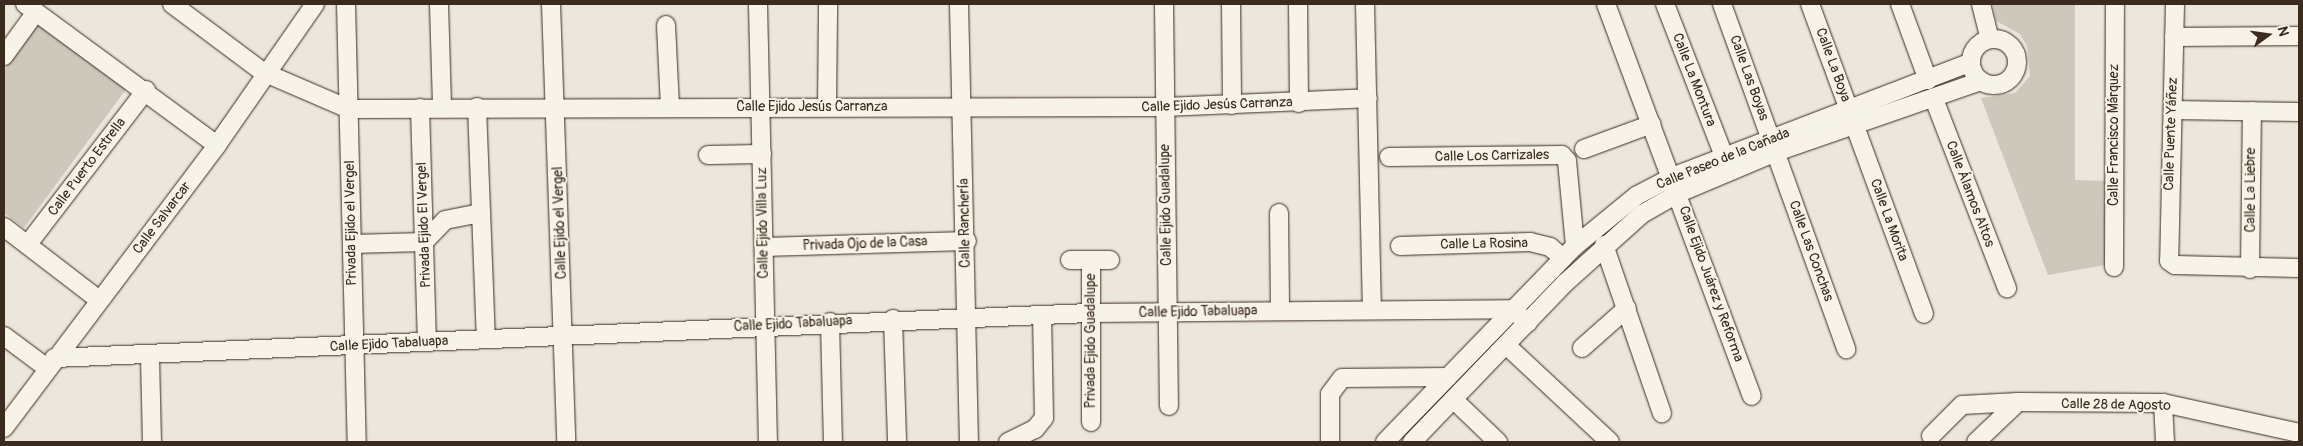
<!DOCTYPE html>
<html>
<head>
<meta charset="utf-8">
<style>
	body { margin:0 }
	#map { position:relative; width:2303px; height:446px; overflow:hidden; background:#ece7dc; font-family:Pangolin,sans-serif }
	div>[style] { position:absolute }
	.green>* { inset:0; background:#cec8bc }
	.roads { filter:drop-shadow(0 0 1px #3b2a1e) drop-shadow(0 0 1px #3b2a1e) }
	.minor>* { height:18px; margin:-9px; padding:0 9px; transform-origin:9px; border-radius:9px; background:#f7f3e8 }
	.minor>.ring { margin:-9px; padding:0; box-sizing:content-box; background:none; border:18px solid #f7f3e8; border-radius:50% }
	span { translate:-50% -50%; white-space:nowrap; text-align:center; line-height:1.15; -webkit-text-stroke:4px #f7f3e8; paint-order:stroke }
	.street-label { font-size:14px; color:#3b2a1e }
	.frame { position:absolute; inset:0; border:5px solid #3b2a1e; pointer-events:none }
	.north { position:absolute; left:2243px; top:10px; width:50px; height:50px; -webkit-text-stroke:4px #f7f3e8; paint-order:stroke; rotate:76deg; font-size:14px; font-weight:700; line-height:20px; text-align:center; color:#3b2a1e }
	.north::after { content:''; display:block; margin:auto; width:18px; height:22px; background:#3b2a1e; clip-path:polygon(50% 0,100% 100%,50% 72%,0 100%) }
</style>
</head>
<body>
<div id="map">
	<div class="green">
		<i style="clip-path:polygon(1992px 4px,2075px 4px,2075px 180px,2106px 181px,2105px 265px,2048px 275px,1981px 98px,2015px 93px,2030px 76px,2027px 46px,2020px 34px,1996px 21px)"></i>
		<i style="clip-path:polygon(37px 24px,127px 88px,24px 228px,4px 213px,4px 70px)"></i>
	</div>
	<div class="roads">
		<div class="minor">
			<i style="left:25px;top:4px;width:238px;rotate:36.3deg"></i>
			<i style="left:172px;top:4px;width:114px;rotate:36.8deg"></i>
			<i style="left:263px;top:72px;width:94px;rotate:23.3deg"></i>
			<i style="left:349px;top:109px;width:816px;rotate:-0.14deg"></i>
			<i style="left:1165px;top:107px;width:203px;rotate:-2.5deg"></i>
			<i style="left:346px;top:4px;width:438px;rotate:88.6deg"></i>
			<i style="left:439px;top:4px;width:104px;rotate:88.3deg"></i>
			<i style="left:551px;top:4px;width:438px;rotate:88deg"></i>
			<i style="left:758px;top:4px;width:438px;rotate:88.7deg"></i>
			<i style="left:959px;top:4px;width:438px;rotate:88.7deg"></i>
			<i style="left:1164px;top:4px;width:402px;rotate:89.3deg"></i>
			<i style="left:1231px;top:4px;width:101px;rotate:89.4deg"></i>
			<i style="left:1298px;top:4px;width:99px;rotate:89.4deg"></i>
			<i style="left:1365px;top:4px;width:306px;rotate:88.7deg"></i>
			<i style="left:1606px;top:4px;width:418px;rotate:69.6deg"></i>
			<i style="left:1665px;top:4px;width:163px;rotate:68.8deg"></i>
			<i style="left:1722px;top:4px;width:367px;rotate:70.2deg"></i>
			<i style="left:1810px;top:4px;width:330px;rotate:69.8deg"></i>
			<i style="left:1900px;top:4px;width:81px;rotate:69.8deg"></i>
			<i style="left:1981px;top:4px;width:36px;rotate:76deg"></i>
			<i style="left:2175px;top:4px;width:257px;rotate:91.3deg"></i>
			<i style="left:2169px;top:261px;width:7px;rotate:34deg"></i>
			<i style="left:2175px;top:265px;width:124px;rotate:1.4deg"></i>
			<i style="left:666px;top:25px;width:83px;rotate:87.2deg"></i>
			<i style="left:2174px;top:37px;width:125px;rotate:-0.5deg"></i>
			<i class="ring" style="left:1971px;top:39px;width:28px;height:28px"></i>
			<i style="left:4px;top:56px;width:54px;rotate:-54deg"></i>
			<i style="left:1934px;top:99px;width:203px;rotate:68.9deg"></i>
			<i style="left:477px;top:107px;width:231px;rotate:87.8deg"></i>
			<i style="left:827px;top:107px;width:103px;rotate:-89.4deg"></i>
			<i style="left:420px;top:108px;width:234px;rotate:88.3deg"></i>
			<i style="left:2173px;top:110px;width:126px;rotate:0.9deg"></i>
			<i style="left:1584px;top:149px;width:72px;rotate:-20.2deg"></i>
			<i style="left:708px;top:155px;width:54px;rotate:-1.1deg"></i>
			<i style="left:1389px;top:157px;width:173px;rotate:-0.7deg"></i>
			<i style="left:1562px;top:155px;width:8px;rotate:50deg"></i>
			<i style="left:1567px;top:161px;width:85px;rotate:84.6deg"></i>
			<i style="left:1279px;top:213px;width:98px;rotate:89.4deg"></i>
			<i style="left:4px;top:227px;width:120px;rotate:37.5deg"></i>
			<i style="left:28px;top:244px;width:194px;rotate:-52.5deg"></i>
			<i style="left:352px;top:244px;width:72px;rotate:-1.6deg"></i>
			<i style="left:424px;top:242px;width:30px;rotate:-46deg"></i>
			<i style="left:445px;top:220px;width:37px;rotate:-11deg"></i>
			<i style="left:1604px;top:245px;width:178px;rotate:71deg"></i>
			<i style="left:1400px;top:246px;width:130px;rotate:-1.8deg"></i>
			<i style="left:1530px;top:242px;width:21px;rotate:14deg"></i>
			<i style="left:1550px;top:247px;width:17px;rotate:40deg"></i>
			<i style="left:764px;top:247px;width:203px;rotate:-1.7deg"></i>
			<i style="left:1070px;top:260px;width:40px"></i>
			<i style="left:1091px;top:260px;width:162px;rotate:90deg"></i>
			<i style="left:2114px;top:267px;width:263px;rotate:-89.8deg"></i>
			<i style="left:2250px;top:269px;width:158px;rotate:-89.3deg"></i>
			<i style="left:893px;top:319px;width:123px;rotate:88.1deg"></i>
			<i style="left:830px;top:322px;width:120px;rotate:88.6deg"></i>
			<i style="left:4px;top:336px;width:54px;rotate:36.7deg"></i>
			<i style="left:1506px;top:345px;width:142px;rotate:43deg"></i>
			<i style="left:1582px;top:348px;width:60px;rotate:-41.6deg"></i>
			<i style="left:150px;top:356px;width:86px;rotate:88.7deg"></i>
			<i style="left:54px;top:358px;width:1037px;rotate:-2.49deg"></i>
			<i style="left:1090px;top:313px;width:422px;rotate:-0.5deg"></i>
			<i style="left:1512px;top:309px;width:21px;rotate:41deg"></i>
			<i style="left:1454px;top:400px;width:61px;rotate:43.7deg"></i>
			<i style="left:2163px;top:403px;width:39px;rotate:87deg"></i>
			<i style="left:4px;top:428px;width:354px;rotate:-53deg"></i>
			<i style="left:217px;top:145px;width:172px;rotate:-55.2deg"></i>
			<i style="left:1931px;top:436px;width:44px;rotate:-45deg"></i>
			<i style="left:1962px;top:405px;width:56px;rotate:-3.1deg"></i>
			<i style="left:1008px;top:442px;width:30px;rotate:-26deg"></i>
			<i style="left:1035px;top:429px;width:14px;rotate:-51deg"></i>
			<i style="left:1044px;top:418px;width:103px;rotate:-91.1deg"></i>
			<i style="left:1330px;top:442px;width:48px;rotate:-90deg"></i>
			<i style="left:1330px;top:394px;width:20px;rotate:-53deg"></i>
			<i style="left:1342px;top:378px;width:106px;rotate:-0.5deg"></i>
			<i style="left:1385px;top:442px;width:273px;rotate:-45.9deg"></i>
			<i style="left:1575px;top:246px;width:79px;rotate:-39.3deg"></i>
			<i style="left:1636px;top:196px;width:41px;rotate:-27.8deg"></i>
			<i style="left:1672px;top:177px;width:320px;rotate:-21deg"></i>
			<i style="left:1412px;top:442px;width:221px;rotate:-46.1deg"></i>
			<i style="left:1565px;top:283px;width:103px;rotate:-41.9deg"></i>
			<i style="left:1642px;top:214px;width:43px;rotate:-29.6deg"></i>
			<i style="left:1679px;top:193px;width:105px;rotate:-22.9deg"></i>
			<i style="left:1776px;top:152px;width:217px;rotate:-19.1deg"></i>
			<i style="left:1976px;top:442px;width:58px;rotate:-43.6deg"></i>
			<i style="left:2018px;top:402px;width:145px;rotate:0.4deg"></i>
			<i style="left:2163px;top:403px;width:139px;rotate:12.4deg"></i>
		</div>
	</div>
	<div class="street-label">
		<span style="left:1833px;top:65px;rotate:70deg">Calle La Boya</span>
		<span style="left:1749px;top:78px;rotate:70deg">Calle Las Boyas</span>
		<span style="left:1694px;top:80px;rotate:69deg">Calle La Montura</span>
		<span style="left:1217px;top:105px;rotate:-2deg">Calle Ejido Jesús Carranza</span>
		<span style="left:812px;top:107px">Calle Ejido Jesús Carranza</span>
		<span style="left:2171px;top:134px;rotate:-88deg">Calle Puente Yáñez</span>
		<span style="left:2114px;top:135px;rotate:-90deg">Calle Francisco Márquez</span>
		<span style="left:1492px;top:156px;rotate:-1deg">Calle Los Carrizales</span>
		<span style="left:1723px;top:159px;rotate:-22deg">Calle Paseo de la Cañada</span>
		<span style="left:87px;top:167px;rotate:-53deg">Calle Puerto Estrella</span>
		<span style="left:2251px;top:190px;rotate:-90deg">Calle La Liebre</span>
		<span style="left:1970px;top:194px;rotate:69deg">Calle Álamos Altos</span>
		<span style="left:1166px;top:205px;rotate:-91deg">Calle Ejido Guadalupe</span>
		<span style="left:162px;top:218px;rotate:-53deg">Calle Salvarcar</span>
		<span style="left:1889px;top:220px;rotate:70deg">Calle La Morita</span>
		<span style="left:351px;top:223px;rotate:-91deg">Privada Ejido el Vergel</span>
		<span style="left:560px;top:223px;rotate:-92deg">Calle Ejido el Vergel</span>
		<span style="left:763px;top:223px;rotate:-91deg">Calle Ejido Villa Luz</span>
		<span style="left:965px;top:223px;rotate:-91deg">Calle Ranchería</span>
		<span style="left:424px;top:225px;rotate:-92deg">Privada Ejido El Vergel</span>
		<span style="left:865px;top:244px;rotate:-2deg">Privada Ojo de la Casa</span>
		<span style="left:1484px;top:244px;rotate:-1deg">Calle La Rosina</span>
		<span style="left:1811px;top:251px;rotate:70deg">Calle Las Conchas</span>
		<span style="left:1711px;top:284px;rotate:70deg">Calle Ejido Juárez y Reforma</span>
		<span style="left:1198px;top:312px;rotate:-1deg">Calle Ejido Tabaluapa</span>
		<span style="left:793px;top:324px;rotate:-3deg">Calle Ejido Tabaluapa</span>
		<span style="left:1091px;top:341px;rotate:-90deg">Privada Ejido Guadalupe</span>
		<span style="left:389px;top:344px;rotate:-3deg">Calle Ejido Tabaluapa</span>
		<span style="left:2116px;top:405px;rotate:1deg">Calle 28 de Agosto</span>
	</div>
	<div class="frame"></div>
	<div class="north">N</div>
</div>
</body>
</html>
